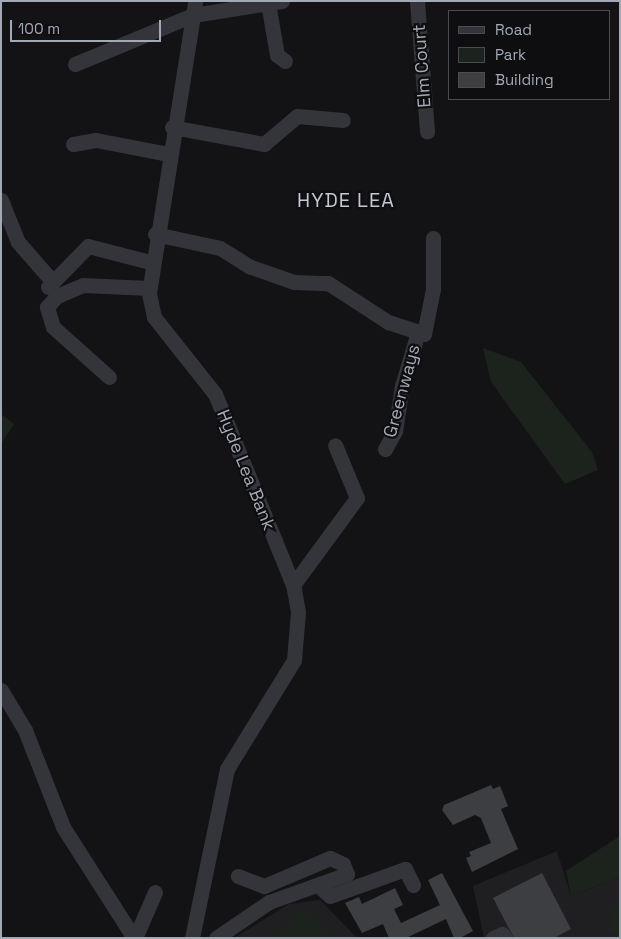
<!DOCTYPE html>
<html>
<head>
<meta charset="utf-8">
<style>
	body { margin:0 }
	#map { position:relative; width:621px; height:939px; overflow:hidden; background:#131315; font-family:"Space Grotesk",sans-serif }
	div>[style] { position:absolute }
	.built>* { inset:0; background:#1f1f22 }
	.green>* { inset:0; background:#1b231c }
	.building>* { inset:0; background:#3d3e42 }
	.minor>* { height:15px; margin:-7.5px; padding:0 7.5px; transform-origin:7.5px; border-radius:7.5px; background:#34353a }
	span { translate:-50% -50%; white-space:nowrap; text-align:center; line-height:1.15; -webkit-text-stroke:4.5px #0e0e10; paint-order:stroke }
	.street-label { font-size:18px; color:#a4a9b6 }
	.quarter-label { font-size:20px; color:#c5c8d2; letter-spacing:1px }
	.frame { position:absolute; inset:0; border:2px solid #a4a9b6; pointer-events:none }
	.legend { position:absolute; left:448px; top:10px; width:162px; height:90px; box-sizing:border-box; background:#0e0e10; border:1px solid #4a4c52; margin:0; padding:6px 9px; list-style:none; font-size:15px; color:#a4a9b6 }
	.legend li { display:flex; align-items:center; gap:10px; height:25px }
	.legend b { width:25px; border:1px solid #4a4c52 }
	.scale { position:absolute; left:10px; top:20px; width:151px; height:22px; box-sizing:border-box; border:2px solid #a4a9b6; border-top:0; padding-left:6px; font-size:15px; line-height:18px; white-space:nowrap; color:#a4a9b6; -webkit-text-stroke:4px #0e0e10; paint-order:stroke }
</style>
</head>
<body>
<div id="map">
	<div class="built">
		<i style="clip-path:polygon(557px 851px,571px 896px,620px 877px,620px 938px,484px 938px,473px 886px)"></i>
		<i style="clip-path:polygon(320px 900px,357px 938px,234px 938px,289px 904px)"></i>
	</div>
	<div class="green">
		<i style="clip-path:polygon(483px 348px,521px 362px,592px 452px,598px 470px,565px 484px,491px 382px)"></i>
		<i style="clip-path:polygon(1px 414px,14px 424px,1px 444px)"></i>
		<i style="clip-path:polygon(620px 836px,620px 877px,571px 896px,566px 871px)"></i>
		<i style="clip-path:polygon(611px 906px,620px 907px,620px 933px,609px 932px)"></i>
		<i style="clip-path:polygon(304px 907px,334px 938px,271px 938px)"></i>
	</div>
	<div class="building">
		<i style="clip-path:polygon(491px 785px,493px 789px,500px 786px,508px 806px,501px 809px,518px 849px,472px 872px,466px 858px,471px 856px,469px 852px,491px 843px,481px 818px,475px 815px,453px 825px,442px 810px,444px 805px)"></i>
		<i style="clip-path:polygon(442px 873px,473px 931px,460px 938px,454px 938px,446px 919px,406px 938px,389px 938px,383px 924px,362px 933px,345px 903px,359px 897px,362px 904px,395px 888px,403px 905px,394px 909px,401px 923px,440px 905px,428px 880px)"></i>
		<i style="clip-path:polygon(542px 873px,571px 929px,554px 938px,514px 938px,493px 898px)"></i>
	</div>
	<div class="minor">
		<i style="left:417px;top:1px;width:131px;rotate:85.6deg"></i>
		<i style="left:268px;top:3px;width:53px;rotate:80.2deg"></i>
		<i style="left:277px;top:55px;width:10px;rotate:37deg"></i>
		<i style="left:75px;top:64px;width:128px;rotate:-22.6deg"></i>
		<i style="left:193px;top:15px;width:90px;rotate:-8.9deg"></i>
		<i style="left:172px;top:127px;width:94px;rotate:10.5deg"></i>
		<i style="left:264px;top:144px;width:43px;rotate:-40.3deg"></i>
		<i style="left:297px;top:116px;width:46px;rotate:5deg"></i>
		<i style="left:73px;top:144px;width:23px;rotate:-10deg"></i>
		<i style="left:96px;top:140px;width:73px;rotate:11deg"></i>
		<i style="left:1px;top:200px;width:45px;rotate:68deg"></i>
		<i style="left:18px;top:242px;width:52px;rotate:48.9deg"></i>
		<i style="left:155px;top:234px;width:66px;rotate:12.2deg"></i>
		<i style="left:220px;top:248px;width:36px;rotate:32deg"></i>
		<i style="left:251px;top:267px;width:46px;rotate:19.2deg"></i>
		<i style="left:294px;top:282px;width:34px;rotate:2deg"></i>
		<i style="left:328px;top:283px;width:72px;rotate:33deg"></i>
		<i style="left:388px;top:322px;width:38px;rotate:18deg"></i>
		<i style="left:424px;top:334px;width:46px;rotate:-78.7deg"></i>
		<i style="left:433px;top:289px;width:51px;rotate:-90deg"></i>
		<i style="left:48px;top:287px;width:57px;rotate:-45.7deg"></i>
		<i style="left:88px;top:246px;width:64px;rotate:14.5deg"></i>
		<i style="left:109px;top:377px;width:75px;rotate:-138.2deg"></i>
		<i style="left:53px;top:327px;width:21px;rotate:-107deg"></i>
		<i style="left:47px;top:307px;width:15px;rotate:-48deg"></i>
		<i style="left:57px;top:296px;width:28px;rotate:-23deg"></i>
		<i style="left:83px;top:285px;width:66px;rotate:2.6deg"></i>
		<i style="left:385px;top:449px;width:21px;rotate:-61deg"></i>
		<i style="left:395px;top:431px;width:46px;rotate:-81.2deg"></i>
		<i style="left:402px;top:386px;width:56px;rotate:-73.5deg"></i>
		<i style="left:293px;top:585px;width:108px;rotate:-53.7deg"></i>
		<i style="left:357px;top:498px;width:57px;rotate:-112.5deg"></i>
		<i style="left:1px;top:690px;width:47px;rotate:59deg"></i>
		<i style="left:25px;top:730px;width:104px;rotate:68.6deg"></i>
		<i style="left:63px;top:827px;width:132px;rotate:57.4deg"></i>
		<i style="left:320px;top:887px;width:13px;rotate:42deg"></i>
		<i style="left:330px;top:896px;width:80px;rotate:-19.8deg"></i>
		<i style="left:405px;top:869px;width:18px;rotate:63deg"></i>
		<i style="left:135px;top:938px;width:50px;rotate:-66.5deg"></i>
		<i style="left:192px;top:938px;width:173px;rotate:-78.3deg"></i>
		<i style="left:227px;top:769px;width:128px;rotate:-58.4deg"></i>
		<i style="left:294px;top:660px;width:48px;rotate:-85.2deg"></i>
		<i style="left:298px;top:612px;width:27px;rotate:-100deg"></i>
		<i style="left:293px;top:585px;width:206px;rotate:-112.2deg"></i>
		<i style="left:215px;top:394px;width:98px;rotate:-128.4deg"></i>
		<i style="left:154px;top:317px;width:25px;rotate:-102deg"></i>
		<i style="left:149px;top:293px;width:296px;rotate:-81deg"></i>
		<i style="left:216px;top:938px;width:64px;rotate:-34.2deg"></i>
		<i style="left:269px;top:902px;width:83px;rotate:-19.7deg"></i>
		<i style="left:347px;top:874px;width:11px;rotate:-112deg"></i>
		<i style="left:343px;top:864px;width:14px;rotate:-155deg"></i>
		<i style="left:330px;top:858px;width:72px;rotate:157deg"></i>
		<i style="left:264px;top:886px;width:28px;rotate:-159deg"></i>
		<i style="left:493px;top:938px;width:10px;rotate:-24deg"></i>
		<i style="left:502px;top:934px;width:5px;rotate:53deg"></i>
	</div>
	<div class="street-label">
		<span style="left:422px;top:66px;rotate:-94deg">Elm Court</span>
		<span style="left:402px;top:391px;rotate:-75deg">Greenways</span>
		<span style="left:246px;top:470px;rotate:68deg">Hyde Lea Bank</span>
	</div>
	<div class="quarter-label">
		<span style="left:346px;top:200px">HYDE LEA</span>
	</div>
	<div class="frame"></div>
	<ul class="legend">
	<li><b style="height:6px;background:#34353a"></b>Road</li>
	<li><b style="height:14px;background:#1b231c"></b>Park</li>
	<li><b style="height:14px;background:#3d3e42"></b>Building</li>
	</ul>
	<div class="scale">100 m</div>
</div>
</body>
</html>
